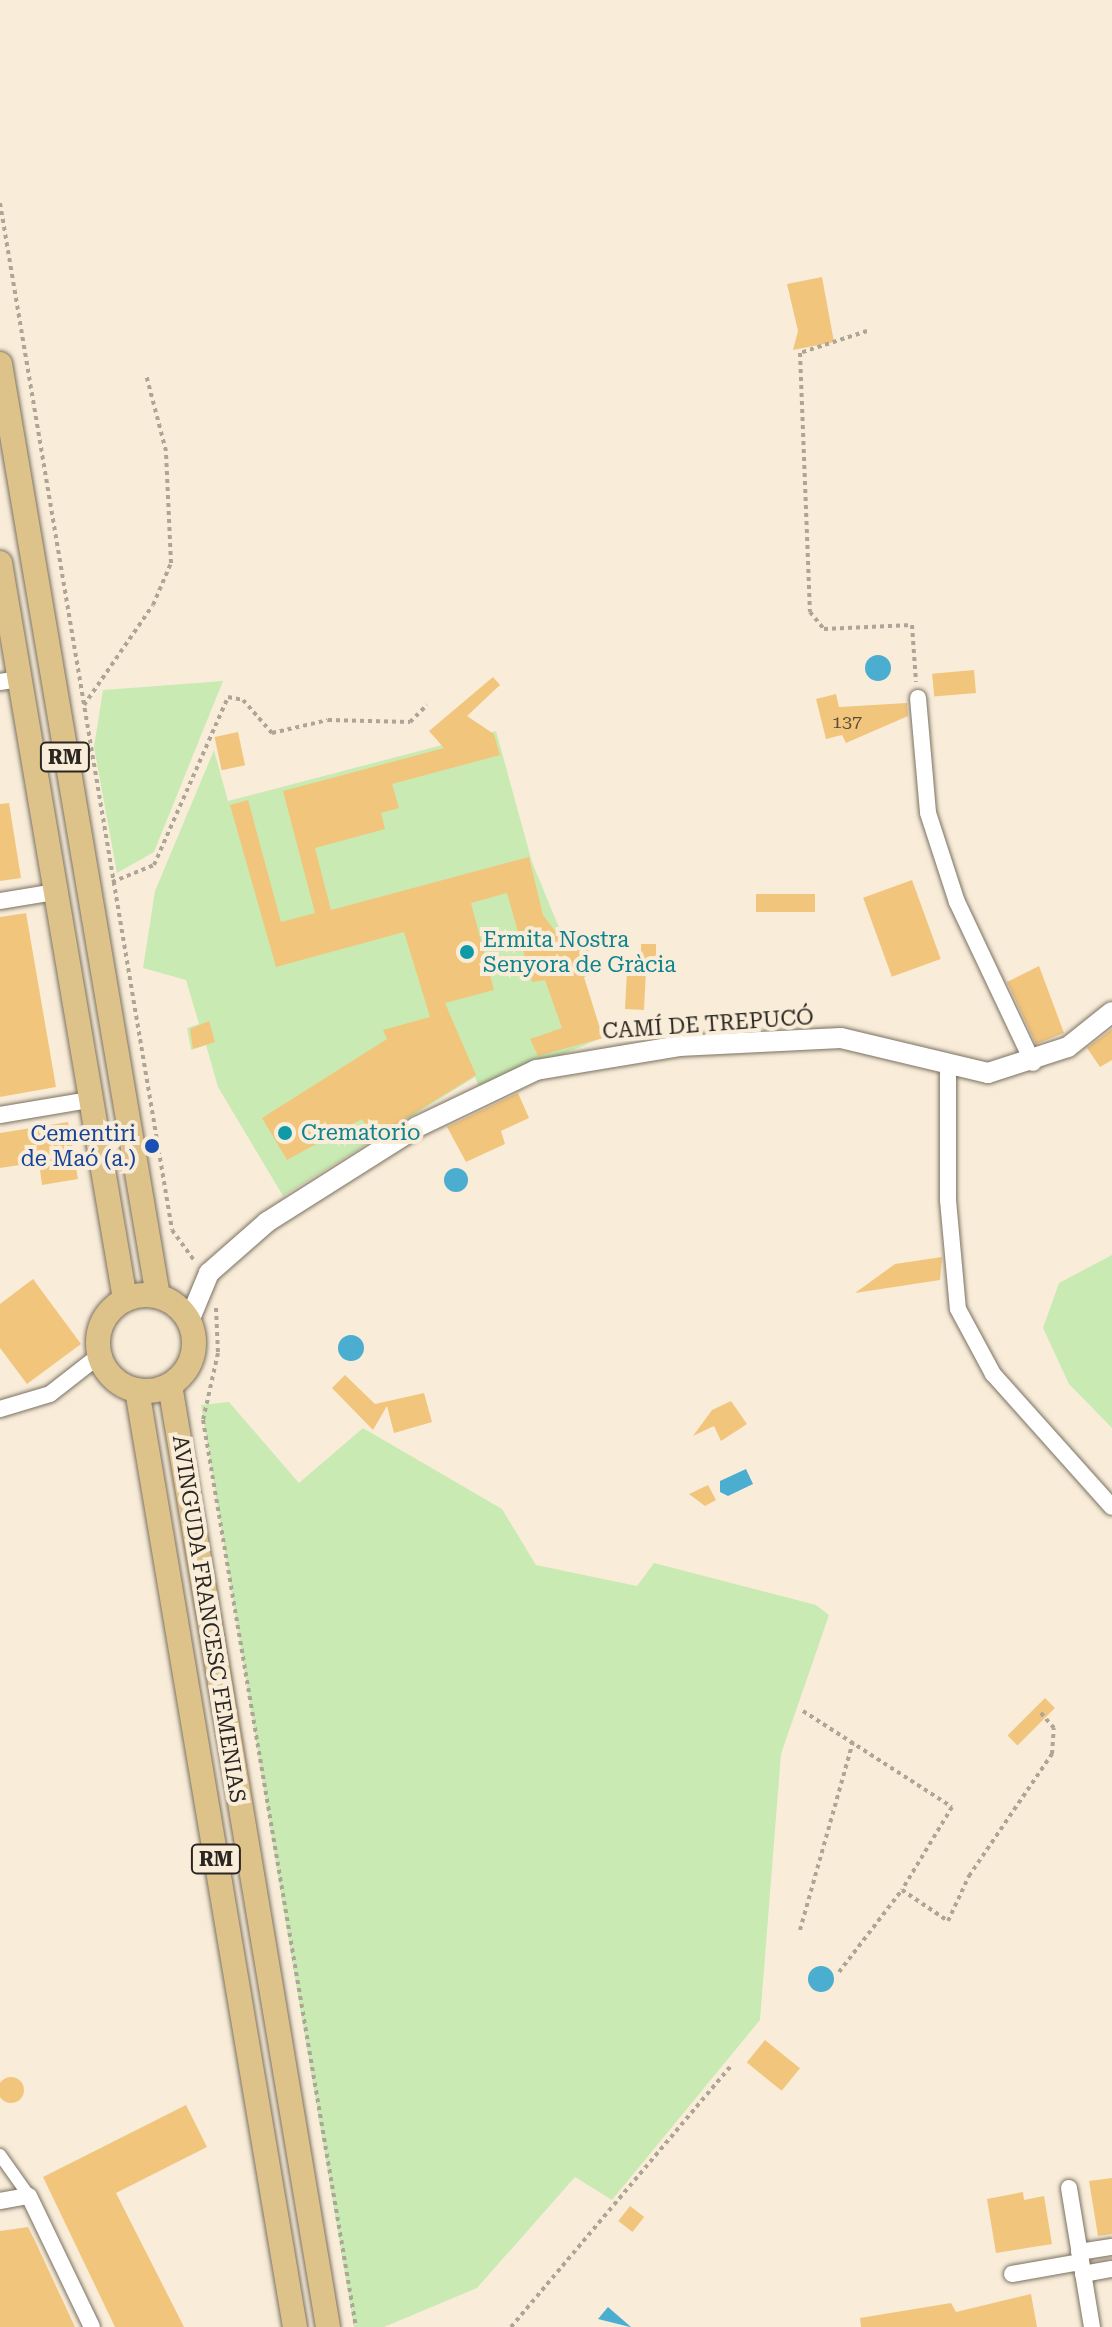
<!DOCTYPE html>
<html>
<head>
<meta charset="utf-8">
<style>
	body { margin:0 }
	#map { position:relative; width:1112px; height:2327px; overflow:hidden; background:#f9edda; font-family:"Roboto Serif",serif }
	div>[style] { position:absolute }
	.green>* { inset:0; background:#caeab3 }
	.water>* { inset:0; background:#4badcf }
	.round { border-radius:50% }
	.building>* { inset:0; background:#f2c57d; transform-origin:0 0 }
	.path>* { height:4px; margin-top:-2px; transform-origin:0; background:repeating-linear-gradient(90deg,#aea597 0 4px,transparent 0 8px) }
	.roads { filter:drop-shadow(0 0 2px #7b7160) drop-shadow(0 0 2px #7b7160) }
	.pedestrian>* { height:12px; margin:-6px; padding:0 6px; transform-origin:6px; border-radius:6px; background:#fff }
	.minor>* { height:16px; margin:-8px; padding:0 8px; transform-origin:8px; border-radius:8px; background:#fff }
	.tertiary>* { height:20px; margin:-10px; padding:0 10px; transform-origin:10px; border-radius:10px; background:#fff }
	.primary>* { height:24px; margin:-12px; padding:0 12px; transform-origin:12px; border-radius:12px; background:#ddc289 }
	.primary>.ring { margin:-12px; padding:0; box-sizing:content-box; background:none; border:24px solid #ddc289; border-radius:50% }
	.dots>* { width:22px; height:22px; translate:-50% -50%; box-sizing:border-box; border:4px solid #f9edda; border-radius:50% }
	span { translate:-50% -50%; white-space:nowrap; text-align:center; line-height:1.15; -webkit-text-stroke:8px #f9edda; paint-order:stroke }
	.number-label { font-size:18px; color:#5d4e37 }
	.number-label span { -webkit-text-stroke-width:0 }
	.shield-label span { padding:2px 6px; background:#f9edda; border:2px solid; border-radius:6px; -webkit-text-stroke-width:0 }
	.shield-label { font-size:20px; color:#2b2720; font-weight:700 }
	.culture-label { font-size:22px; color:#0d838f }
	.left { translate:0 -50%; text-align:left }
	.street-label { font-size:22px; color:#2b2720 }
	.transit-label { font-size:22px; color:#164399 }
	.right { translate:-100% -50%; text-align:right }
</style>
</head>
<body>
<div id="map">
	<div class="green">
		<i style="clip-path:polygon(223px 681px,154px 852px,117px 873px,94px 747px,103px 690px)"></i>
		<i style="clip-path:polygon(496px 731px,532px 862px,604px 1037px,480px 1089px,475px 1077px,283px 1196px,218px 1087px,206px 1045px,191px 1050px,187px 1028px,199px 1024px,186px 980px,143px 968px,155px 891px,214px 750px,228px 801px)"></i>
		<i style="clip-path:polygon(1112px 1255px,1112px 1428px,1069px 1384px,1043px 1328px,1059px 1283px)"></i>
		<i style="clip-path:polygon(229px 1402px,299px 1483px,363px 1428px,502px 1509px,536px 1565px,637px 1586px,654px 1563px,816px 1605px,829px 1615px,781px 1754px,760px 2020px,612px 2200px,575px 2177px,477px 2288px,384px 2327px,354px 2327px,286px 1924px,201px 1405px)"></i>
	</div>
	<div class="water">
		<i class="round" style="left:865px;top:655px;width:26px;height:26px"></i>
		<i class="round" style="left:444px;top:1168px;width:24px;height:24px"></i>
		<i class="round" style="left:338px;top:1335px;width:26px;height:26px"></i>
		<i style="clip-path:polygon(746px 1469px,753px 1484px,728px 1496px,720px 1492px,720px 1481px)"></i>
		<i class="round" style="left:808px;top:1966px;width:26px;height:26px"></i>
		<i style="clip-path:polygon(608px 2307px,631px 2327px,630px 2327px,598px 2319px)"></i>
	</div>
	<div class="building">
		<i style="clip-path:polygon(822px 277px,834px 342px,793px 350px,798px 331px,787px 284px)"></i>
		<i style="left:974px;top:670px;width:23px;height:42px;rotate:85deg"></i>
		<i style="clip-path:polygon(493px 677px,500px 685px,467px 716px,494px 734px,500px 755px,392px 784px,399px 808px,381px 813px,385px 829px,315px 848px,331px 910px,529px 857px,543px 915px,561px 939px,579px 931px,598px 971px,584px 977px,603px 1038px,538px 1056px,530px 1039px,562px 1028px,545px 980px,532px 982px,507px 893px,471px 903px,494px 990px,445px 1003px,476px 1075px,374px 1138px,362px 1119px,287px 1160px,262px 1118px,387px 1039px,383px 1030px,430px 1017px,404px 932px,276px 967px,230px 805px,248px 800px,281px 922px,315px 913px,283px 791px,444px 748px,429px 731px)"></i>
		<i style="clip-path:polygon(836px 694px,839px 707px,907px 703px,908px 716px,846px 743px,842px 735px,826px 739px,816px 699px)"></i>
		<i style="left:238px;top:732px;width:34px;height:24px;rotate:78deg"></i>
		<i style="clip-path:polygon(9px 803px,21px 878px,0 881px,0 804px)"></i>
		<i style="left:912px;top:880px;width:84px;height:52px;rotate:70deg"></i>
		<i style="left:756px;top:894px;width:59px;height:18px"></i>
		<i style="clip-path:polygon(26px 913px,56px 1087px,0 1097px,0 917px)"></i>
		<i style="left:641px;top:944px;width:15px;height:26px"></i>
		<i style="clip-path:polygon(1039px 966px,1064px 1033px,1036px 1044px,1007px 982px)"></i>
		<i style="left:627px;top:971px;width:19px;height:38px;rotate:3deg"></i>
		<i style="clip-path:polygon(209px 1021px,215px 1042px,193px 1049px,190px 1029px)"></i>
		<i style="clip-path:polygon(1112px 1029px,1112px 1060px,1100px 1067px,1087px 1048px)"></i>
		<i style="clip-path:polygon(518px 1093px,529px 1118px,501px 1131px,505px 1144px,466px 1162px,447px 1127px)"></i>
		<i style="clip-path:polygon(68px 1122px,78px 1179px,42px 1185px,39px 1162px,0 1168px,0 1133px)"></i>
		<i style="clip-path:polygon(942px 1257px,940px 1280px,855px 1293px,895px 1264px)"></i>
		<i style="clip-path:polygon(33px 1279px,81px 1344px,27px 1384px,0 1348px,0 1304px)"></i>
		<i style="clip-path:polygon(345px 1375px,375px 1404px,424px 1393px,432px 1422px,394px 1433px,387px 1406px,373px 1430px,332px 1388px)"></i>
		<i style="clip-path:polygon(731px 1401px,747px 1424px,721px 1441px,714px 1426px,693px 1436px,712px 1410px)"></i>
		<i style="clip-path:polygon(708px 1485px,716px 1500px,705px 1506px,689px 1494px)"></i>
		<i style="left:1045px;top:1698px;width:14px;height:53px;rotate:45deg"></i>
		<i style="left:765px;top:2040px;width:45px;height:29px;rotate:39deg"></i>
		<i class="round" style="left:-2px;top:2077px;width:26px;height:26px"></i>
		<i style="clip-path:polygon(186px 2105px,207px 2147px,116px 2193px,184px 2327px,115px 2327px,43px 2177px)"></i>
		<i style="clip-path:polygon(1112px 2178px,1112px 2234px,1098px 2236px,1089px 2181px)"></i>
		<i style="clip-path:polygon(1023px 2192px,1024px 2200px,1044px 2196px,1052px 2244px,996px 2253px,987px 2199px)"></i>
		<i style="left:630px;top:2206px;width:18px;height:19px;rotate:38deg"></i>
		<i style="clip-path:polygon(28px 2227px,35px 2241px,75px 2327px,0 2327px,0 2231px)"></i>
		<i style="clip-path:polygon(1031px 2294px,1037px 2327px,861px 2327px,860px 2318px,951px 2303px,956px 2312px)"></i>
	</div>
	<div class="path">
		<i style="left:0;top:203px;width:1041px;rotate:80.49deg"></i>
		<i style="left:172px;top:1230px;width:37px;rotate:54deg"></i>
		<i style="left:867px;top:331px;width:71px;rotate:161.8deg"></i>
		<i style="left:800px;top:353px;width:259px;rotate:87.8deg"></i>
		<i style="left:810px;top:612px;width:22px;rotate:51deg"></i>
		<i style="left:824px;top:629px;width:88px;rotate:-2.6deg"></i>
		<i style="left:912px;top:625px;width:57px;rotate:86deg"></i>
		<i style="left:84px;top:705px;width:121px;rotate:-55.4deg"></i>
		<i style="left:153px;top:605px;width:46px;rotate:-66.8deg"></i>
		<i style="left:171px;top:563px;width:112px;rotate:-92.6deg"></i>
		<i style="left:166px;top:451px;width:79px;rotate:-104.7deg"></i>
		<i style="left:112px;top:882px;width:45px;rotate:-22deg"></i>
		<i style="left:154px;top:865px;width:184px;rotate:-66.2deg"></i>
		<i style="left:228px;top:697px;width:15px;rotate:11deg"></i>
		<i style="left:243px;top:700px;width:44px;rotate:48.7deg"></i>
		<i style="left:272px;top:733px;width:57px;rotate:-13.1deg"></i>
		<i style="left:328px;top:720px;width:82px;rotate:1.4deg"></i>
		<i style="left:410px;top:722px;width:24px;rotate:-45deg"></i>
		<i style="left:216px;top:1308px;width:45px;rotate:87.5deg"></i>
		<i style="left:218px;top:1353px;width:69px;rotate:102.6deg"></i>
		<i style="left:203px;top:1420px;width:920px;rotate:80.43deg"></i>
		<i style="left:803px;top:1711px;width:177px;rotate:32.8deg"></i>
		<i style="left:952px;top:1807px;width:97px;rotate:121.1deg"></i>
		<i style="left:800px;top:1930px;width:195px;rotate:-74.3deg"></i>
		<i style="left:839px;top:1972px;width:103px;rotate:-52.5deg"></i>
		<i style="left:902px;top:1890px;width:55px;rotate:34deg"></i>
		<i style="left:948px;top:1921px;width:50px;rotate:-65deg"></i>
		<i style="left:969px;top:1876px;width:148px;rotate:-55.8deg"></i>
		<i style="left:1052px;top:1754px;width:26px;rotate:-86deg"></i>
		<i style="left:1054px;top:1728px;width:20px;rotate:-131deg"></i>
		<i style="left:511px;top:2327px;width:343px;rotate:-49.9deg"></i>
	</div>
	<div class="roads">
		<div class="pedestrian">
			<i style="left:0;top:2155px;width:50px;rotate:54.7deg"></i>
		</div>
		<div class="minor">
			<i style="left:0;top:682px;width:19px;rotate:-9deg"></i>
			<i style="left:918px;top:698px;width:115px;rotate:85deg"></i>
			<i style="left:928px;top:813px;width:94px;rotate:72deg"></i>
			<i style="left:957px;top:902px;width:178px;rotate:64.7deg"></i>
			<i style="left:0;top:901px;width:56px;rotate:-9.3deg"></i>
			<i style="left:948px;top:1068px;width:132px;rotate:90deg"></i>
			<i style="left:948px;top:1200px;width:109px;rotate:84.8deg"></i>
			<i style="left:958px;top:1309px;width:74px;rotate:61.7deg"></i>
			<i style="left:993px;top:1374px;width:178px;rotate:48.2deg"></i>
			<i style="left:0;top:1115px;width:91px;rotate:-9.5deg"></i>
			<i style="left:0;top:1409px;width:52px;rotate:-16.7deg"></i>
			<i style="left:50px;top:1394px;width:63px;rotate:-38deg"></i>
			<i style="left:1069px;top:2188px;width:141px;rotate:80.6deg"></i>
			<i style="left:0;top:2201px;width:29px;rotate:-10deg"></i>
			<i style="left:29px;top:2196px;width:145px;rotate:64.3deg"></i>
			<i style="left:1079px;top:2252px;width:33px;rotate:-9deg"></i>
			<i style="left:1012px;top:2274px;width:70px;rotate:-9.9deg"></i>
			<i style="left:1083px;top:2274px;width:29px;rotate:-10deg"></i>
		</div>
		<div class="tertiary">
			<i style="left:189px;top:1321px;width:52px;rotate:-67.4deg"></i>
			<i style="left:209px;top:1273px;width:77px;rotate:-41.3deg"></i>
			<i style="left:267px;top:1222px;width:178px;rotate:-32.3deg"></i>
			<i style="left:417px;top:1127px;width:132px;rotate:-25.6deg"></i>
			<i style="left:536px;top:1070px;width:145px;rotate:-9.5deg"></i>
			<i style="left:679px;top:1046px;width:162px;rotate:-2.8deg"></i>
			<i style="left:841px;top:1038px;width:151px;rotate:13.4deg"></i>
			<i style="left:988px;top:1073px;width:84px;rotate:-18deg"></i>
			<i style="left:1068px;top:1047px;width:56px;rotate:-38.5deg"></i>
		</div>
		<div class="primary">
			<i style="left:0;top:364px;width:945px;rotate:80.38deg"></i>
			<i style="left:0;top:563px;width:747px;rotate:80.36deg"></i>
			<i class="ring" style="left:98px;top:1295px;width:72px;height:72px"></i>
			<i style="left:170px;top:1385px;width:955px;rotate:80.48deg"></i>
			<i style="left:137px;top:1390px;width:950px;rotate:80.43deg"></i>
		</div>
	</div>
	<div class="dots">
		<i style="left:467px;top:952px;background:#0f9aa8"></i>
		<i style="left:285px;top:1133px;background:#0f9aa8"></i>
		<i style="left:152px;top:1146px;background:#1a4fb4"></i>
	</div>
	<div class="number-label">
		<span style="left:847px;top:722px">137</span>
	</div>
	<div class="shield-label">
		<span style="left:65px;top:757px">RM</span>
		<span style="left:216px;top:1859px">RM</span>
	</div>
	<div class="culture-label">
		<span class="left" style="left:483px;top:952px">Ermita Nostra<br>Senyora de Gràcia</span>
		<span class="left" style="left:301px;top:1133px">Crematorio</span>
	</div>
	<div class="street-label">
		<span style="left:708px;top:1024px;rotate:-4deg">CAMÍ DE TREPUCÓ</span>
		<span style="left:209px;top:1619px;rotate:81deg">AVINGUDA FRANCESC FEMENIAS</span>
	</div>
	<div class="transit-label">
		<span class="right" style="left:136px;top:1146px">Cementiri<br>de Maó (a.)</span>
	</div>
</div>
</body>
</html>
